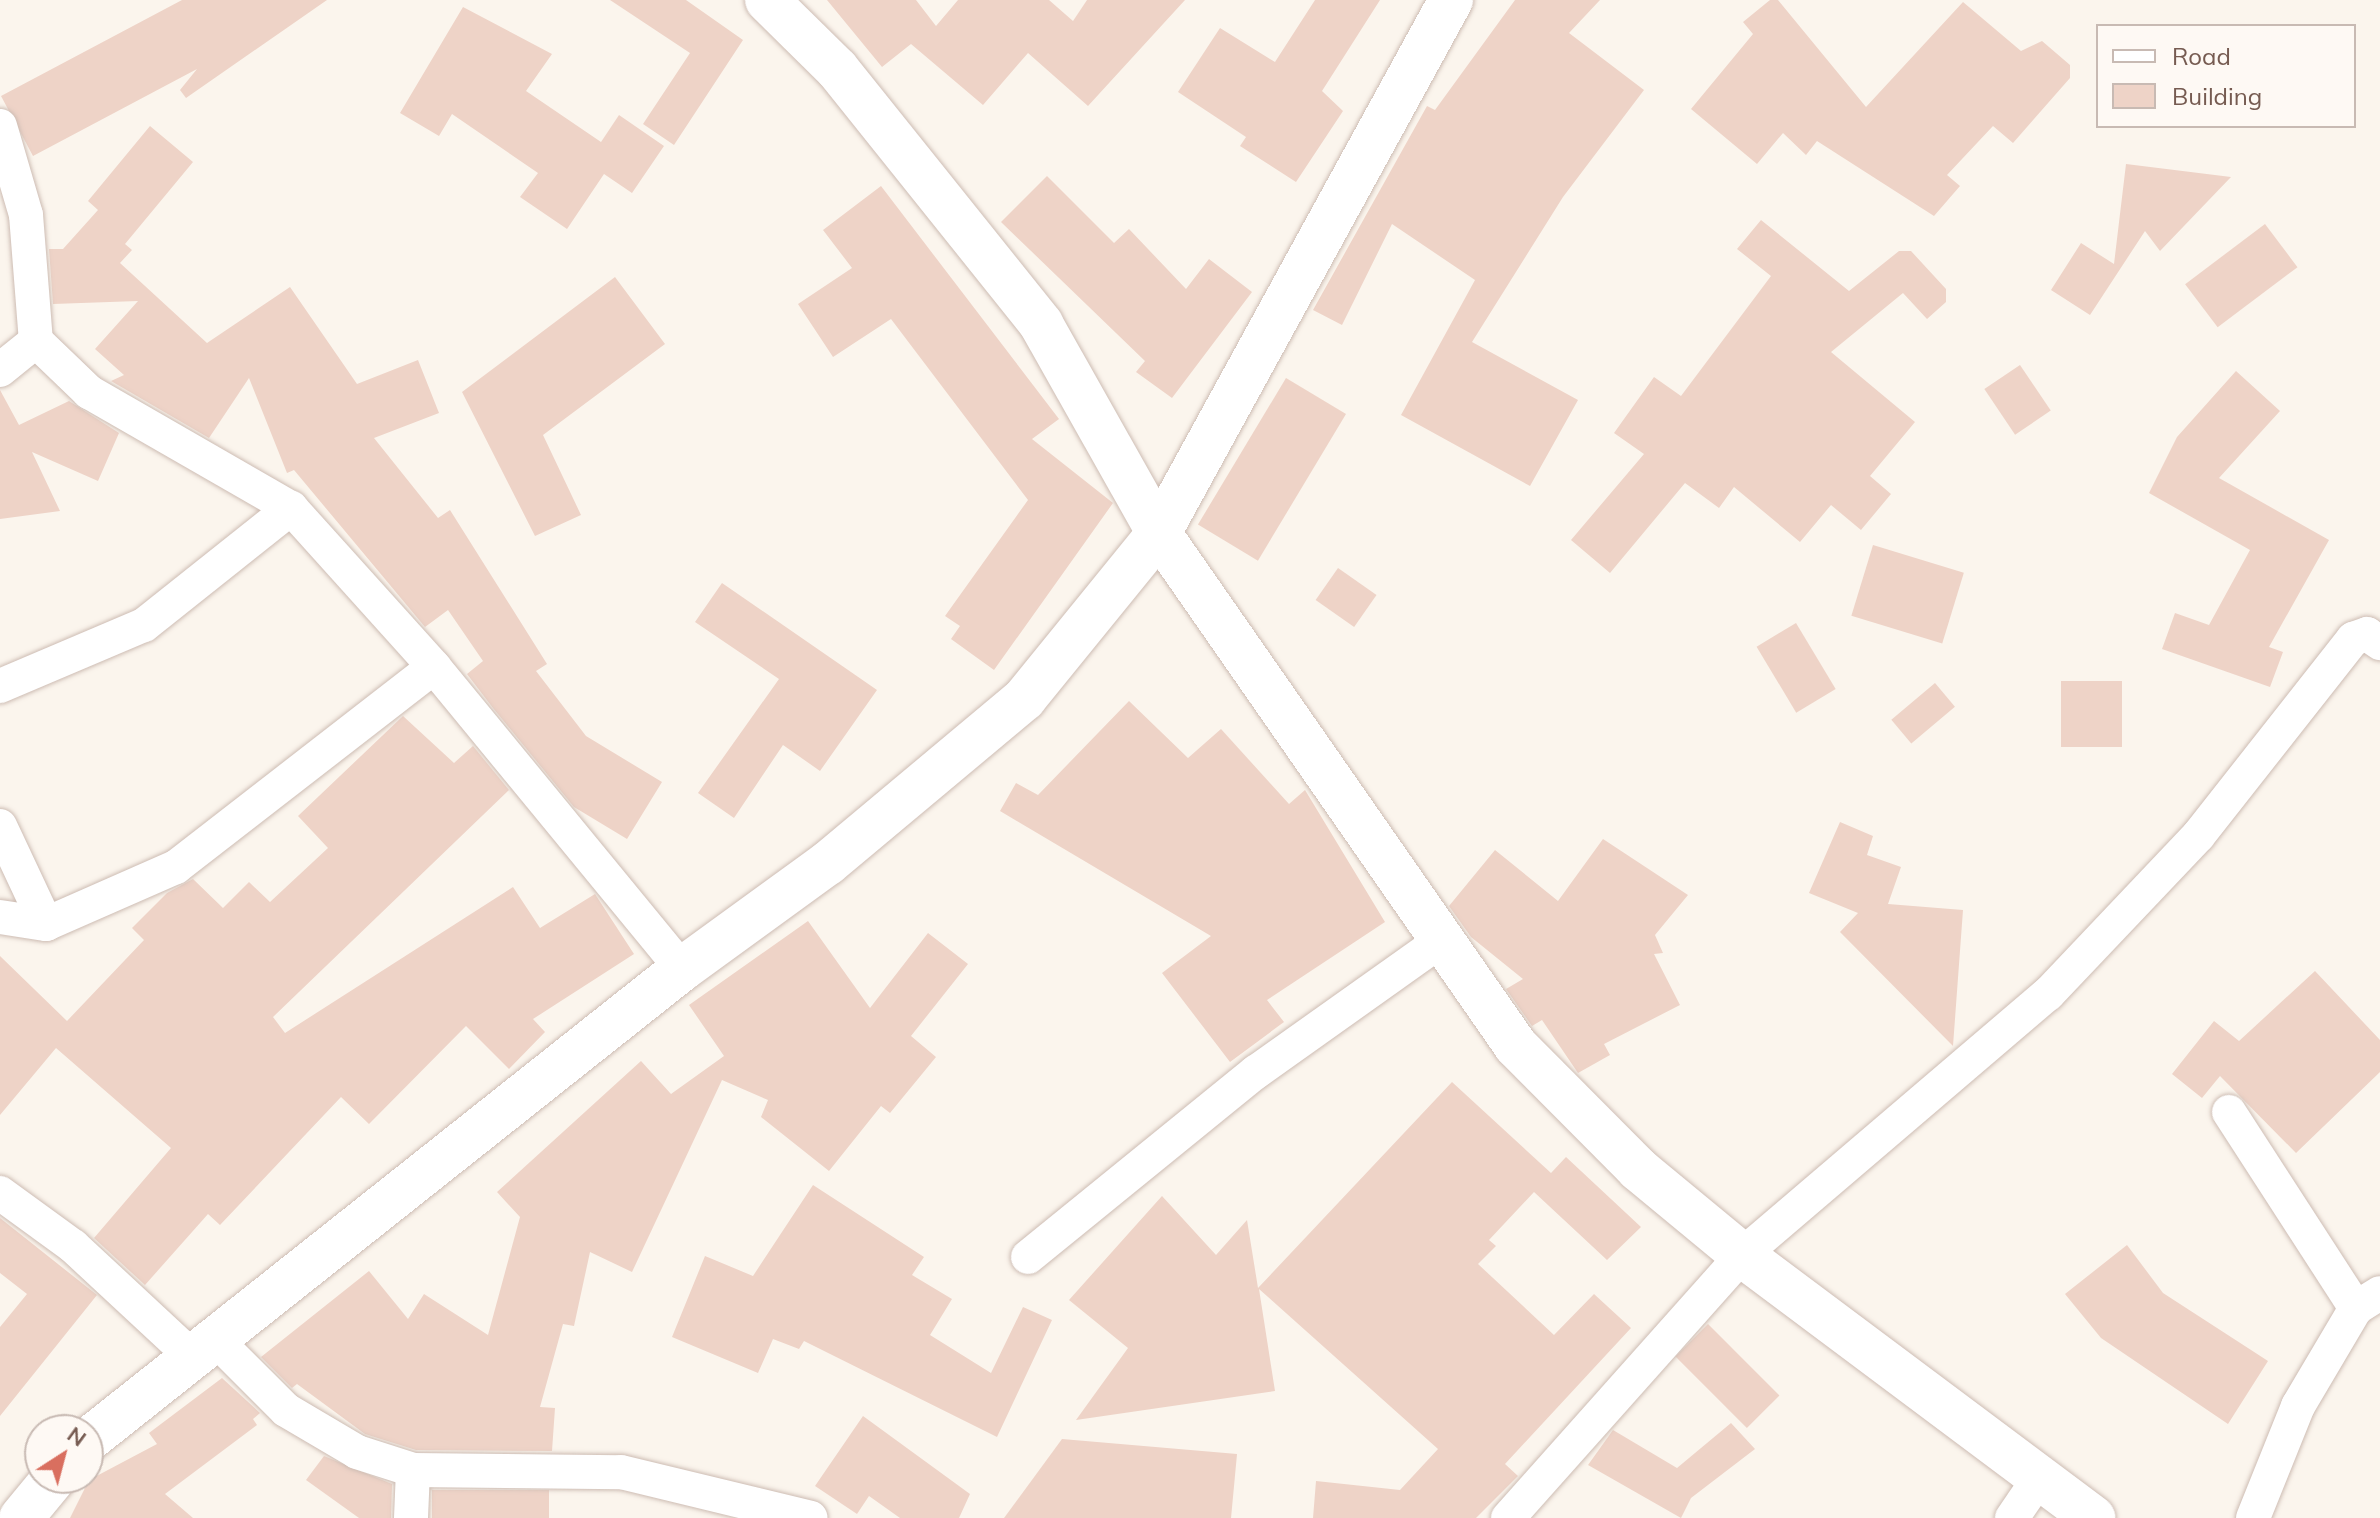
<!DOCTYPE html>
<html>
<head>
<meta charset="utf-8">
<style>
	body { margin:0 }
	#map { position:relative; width:2380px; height:1518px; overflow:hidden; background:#fbf5ed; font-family:Mulish,sans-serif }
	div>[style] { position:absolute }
	.building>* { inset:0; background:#eed3c7; transform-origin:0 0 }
	.roads { filter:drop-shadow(0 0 2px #cdbcb3) drop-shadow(0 0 2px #cdbcb3) }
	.street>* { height:34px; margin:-17px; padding:0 17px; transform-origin:17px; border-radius:17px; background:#fff }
	.secondary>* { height:44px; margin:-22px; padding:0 22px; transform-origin:22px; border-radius:22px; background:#fff }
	span { translate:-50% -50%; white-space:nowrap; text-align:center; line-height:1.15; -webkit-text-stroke:6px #fef9f4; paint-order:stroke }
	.legend { position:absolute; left:2096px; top:24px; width:260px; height:104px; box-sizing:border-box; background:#fef9f4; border:2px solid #c8bab3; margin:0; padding:10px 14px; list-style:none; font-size:24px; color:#765b51 }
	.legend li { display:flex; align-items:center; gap:16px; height:40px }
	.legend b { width:40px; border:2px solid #c8bab3 }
	.north { position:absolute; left:24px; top:1414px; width:80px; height:80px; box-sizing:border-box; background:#fef9f4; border:2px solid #c8bab3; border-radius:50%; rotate:36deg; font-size:22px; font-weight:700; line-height:32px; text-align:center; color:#765b51 }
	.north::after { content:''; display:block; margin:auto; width:28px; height:36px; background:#d96f5f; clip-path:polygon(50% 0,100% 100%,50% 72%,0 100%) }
</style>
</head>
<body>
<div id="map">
	<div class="building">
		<i style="clip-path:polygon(182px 0,327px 0,186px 98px,180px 90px,197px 69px,33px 156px,1px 96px)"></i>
		<i style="clip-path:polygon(610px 0,686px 0,743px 40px,674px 145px,643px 124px,690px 53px)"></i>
		<i style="clip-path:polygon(827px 0,916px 0,936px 26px,958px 0,1049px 0,1073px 21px,1087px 0,1185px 0,1088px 106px,1028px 53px,983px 105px,911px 44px,882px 67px)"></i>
		<i style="clip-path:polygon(1315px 0,1380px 0,1322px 91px,1343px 111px,1296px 182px,1240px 146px,1246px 137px,1178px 92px,1220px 28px,1275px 62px)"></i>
		<i style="clip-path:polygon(1515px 0,1600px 0,1569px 33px,1644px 90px,1563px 197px,1472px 342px,1578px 400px,1530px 486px,1401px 415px,1475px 280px,1392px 224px,1342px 325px,1313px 310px,1427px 106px,1435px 110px)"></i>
		<i style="clip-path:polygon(1770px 0,1778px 0,1866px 107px,1963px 2px,2021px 51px,2042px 41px,2070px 65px,2070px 78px,2013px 143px,1993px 126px,1947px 175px,1960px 186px,1934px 216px,1817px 141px,1806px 155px,1783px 133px,1757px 164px,1691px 109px,1753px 34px,1743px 22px)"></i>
		<i style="clip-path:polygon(463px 7px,552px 54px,526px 91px,601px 142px,619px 115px,664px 146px,632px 193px,604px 174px,567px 229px,520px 197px,538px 173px,452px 114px,439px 136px,400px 113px)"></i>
		<i style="clip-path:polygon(150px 126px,193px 162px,125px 244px,132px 250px,120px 263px,207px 343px,290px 287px,357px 384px,418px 360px,439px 413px,374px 438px,438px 518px,450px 510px,547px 664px,536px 671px,586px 736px,662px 782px,627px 839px,574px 807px,493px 708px,467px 674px,483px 661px,448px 610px,425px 627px,294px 470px,287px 473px,249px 378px,209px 438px,111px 381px,124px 375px,95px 349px,138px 301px,53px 304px,49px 249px,63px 249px,98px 210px,88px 201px)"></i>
		<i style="clip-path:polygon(2126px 164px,2231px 177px,2160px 251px,2145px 231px,2090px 315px,2051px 290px,2081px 243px,2114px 264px)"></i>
		<i style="clip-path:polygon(1047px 176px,1114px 243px,1129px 229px,1186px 289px,1209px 259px,1252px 292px,1172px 398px,1136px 372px,1145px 361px,1001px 222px)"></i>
		<i style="clip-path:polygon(881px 186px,1059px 419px,1032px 439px,1113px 503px,994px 670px,951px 639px,960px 626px,945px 616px,1028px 500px,891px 319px,833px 357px,798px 304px,852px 268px,823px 230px)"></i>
		<i style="clip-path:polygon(1761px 220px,1849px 291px,1899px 251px,1911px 251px,1946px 289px,1946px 302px,1927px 319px,1903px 293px,1831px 352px,1915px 422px,1870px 476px,1891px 494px,1861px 530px,1831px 505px,1800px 542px,1734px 487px,1719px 508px,1685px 483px,1610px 573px,1571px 540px,1644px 454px,1614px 433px,1654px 377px,1681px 396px,1771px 276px,1737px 249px)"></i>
		<i style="left:2265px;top:224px;width:54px;height:100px;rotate:53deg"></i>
		<i style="clip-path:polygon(615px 277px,665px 344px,543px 435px,581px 515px,535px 536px,462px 392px)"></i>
		<i style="left:2020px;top:365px;width:55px;height:43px;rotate:56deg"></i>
		<i style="clip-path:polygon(2236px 371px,2280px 411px,2219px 478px,2329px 540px,2269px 647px,2283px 652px,2270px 687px,2162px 649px,2175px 613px,2209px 625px,2250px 550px,2149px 493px,2177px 437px)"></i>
		<i style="left:1286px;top:378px;width:70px;height:171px;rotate:31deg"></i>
		<i style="clip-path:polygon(0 390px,19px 425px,69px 401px,119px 433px,98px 481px,32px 452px,60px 511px,0 519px)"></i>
		<i style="left:1873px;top:545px;width:95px;height:74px;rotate:17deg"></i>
		<i style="left:1338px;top:568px;width:47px;height:39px;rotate:35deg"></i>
		<i style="clip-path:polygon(722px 583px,877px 690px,820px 771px,783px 745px,734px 818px,698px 793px,779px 679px,695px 622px)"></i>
		<i style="left:1796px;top:623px;width:77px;height:46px;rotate:59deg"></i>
		<i style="left:2061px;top:681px;width:61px;height:66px"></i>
		<i style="left:1935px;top:683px;width:31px;height:57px;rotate:50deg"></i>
		<i style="clip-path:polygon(1129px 701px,1188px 758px,1221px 729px,1289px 804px,1305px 790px,1385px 922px,1267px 1000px,1284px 1022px,1230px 1062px,1162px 973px,1211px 936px,1000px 811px,1016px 783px,1038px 795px)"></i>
		<i style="clip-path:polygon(403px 716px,454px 763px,473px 746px,509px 790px,273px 1017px,285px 1033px,513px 887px,540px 928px,595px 894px,634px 954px,533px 1019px,545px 1032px,509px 1069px,466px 1026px,369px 1124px,341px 1097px,220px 1225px,208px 1214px,145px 1285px,94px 1238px,171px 1148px,56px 1048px,0 1115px,0 956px,67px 1021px,144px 940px,132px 928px,167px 893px,193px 879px,223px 908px,249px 882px,270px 902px,328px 848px,298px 816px)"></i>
		<i style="clip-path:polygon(1840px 822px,1873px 836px,1867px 855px,1901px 867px,1888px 904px,1963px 910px,1953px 1046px,1840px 932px,1858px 913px,1809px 893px)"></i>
		<i style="clip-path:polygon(1603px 839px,1688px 895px,1655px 935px,1663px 953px,1654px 954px,1680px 1005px,1604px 1044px,1610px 1055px,1578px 1073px,1542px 1020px,1532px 1026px,1506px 989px,1523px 979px,1471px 937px,1449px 906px,1495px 850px,1558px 901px)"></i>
		<i style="clip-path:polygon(808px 921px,870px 1008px,928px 933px,968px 964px,911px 1036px,936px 1057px,890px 1113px,881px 1106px,829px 1171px,761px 1117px,768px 1100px,722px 1080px,632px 1272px,590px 1252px,574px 1326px,563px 1324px,540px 1407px,555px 1408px,552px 1451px,416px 1450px,365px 1434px,297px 1384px,292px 1388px,261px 1357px,369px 1271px,408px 1319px,424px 1294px,488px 1335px,520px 1217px,497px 1192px,641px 1061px,671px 1094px,724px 1056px,689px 1005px)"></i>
		<i style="clip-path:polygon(2315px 971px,2380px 1040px,2380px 1072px,2296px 1153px,2220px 1076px,2202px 1098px,2172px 1074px,2214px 1021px,2239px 1041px)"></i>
		<i style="clip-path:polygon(1452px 1082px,1551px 1173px,1566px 1157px,1641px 1227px,1607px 1260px,1534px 1192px,1489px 1240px,1496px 1246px,1478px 1264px,1554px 1335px,1594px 1294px,1631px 1328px,1505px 1464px,1518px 1476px,1476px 1518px,1313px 1518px,1316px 1481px,1400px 1490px,1438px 1449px,1259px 1289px,1275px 1391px,1076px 1420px,1128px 1348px,1069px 1300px,1162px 1196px,1216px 1255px,1247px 1220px,1258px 1288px)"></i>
		<i style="clip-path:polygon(813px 1185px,924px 1257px,912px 1275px,952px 1299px,930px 1335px,991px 1373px,1023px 1307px,1052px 1320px,997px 1437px,804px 1341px,799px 1349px,773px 1339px,758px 1373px,672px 1337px,705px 1256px,753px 1276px)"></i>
		<i style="clip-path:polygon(0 1218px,97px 1295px,0 1416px,0 1327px,27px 1294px,0 1273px)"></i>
		<i style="clip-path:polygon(2127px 1245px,2163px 1293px,2268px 1361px,2228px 1424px,2101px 1338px,2065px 1294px)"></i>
		<i style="left:1708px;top:1324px;width:101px;height:46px;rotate:45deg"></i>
		<i style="clip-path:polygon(222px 1378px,260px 1413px,253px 1419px,257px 1425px,165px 1494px,193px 1518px,70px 1518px,89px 1480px,157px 1444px,149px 1433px)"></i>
		<i style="clip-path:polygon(863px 1416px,970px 1494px,959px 1518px,900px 1518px,869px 1496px,857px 1514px,815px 1486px)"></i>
		<i style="clip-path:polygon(1731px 1423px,1755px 1449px,1691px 1498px,1681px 1518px,1588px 1465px,1613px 1430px,1677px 1468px)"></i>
		<i style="clip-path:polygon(1062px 1439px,1237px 1454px,1231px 1518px,1004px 1518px)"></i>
		<i style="clip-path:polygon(324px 1456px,392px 1484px,391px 1518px,359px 1518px,306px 1480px)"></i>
		<i style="left:432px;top:1490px;width:117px;height:28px"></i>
	</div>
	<div class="roads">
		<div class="street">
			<i style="left:0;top:126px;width:93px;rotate:73.7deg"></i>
			<i style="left:26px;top:215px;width:126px;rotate:85.5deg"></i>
			<i style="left:36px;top:341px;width:74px;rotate:43.9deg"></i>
			<i style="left:89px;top:392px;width:233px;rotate:29.9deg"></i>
			<i style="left:291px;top:508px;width:214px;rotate:48deg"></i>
			<i style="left:434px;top:667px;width:391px;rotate:50.6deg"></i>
			<i style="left:0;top:370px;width:46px;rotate:-38.9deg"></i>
			<i style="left:0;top:686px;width:156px;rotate:-23deg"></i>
			<i style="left:144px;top:625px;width:188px;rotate:-38.5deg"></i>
			<i style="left:0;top:826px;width:108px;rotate:64.9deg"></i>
			<i style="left:0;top:917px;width:47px;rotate:8.7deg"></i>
			<i style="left:46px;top:924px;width:142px;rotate:-23.7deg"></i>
			<i style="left:176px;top:867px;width:326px;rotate:-37.8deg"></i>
			<i style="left:2229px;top:1112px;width:234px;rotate:57.1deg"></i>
			<i style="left:0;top:1193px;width:90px;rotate:36deg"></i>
			<i style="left:73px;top:1246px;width:157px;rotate:42.9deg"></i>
			<i style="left:1028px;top:1257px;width:294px;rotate:-39.1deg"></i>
			<i style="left:1256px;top:1072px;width:226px;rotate:-35.4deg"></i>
			<i style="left:214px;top:1338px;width:102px;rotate:45deg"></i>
			<i style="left:286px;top:1410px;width:82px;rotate:30.6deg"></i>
			<i style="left:357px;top:1452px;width:59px;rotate:17.8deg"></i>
			<i style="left:413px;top:1470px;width:208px;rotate:0.6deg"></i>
			<i style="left:621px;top:1472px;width:195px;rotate:13.6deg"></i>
			<i style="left:411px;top:1518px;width:48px;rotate:-87.6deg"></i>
			<i style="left:1508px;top:1518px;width:352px;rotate:-48.3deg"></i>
			<i style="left:1742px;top:1255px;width:402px;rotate:-40.5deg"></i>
			<i style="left:2048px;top:994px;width:218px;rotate:-46.5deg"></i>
			<i style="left:2198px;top:836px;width:251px;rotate:-51.8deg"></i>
			<i style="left:2353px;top:639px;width:15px;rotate:-20deg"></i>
			<i style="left:2367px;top:634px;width:16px;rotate:35deg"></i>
			<i style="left:2012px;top:1518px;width:50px;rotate:-55.7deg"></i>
			<i style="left:2253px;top:1518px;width:121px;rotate:-68.1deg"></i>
			<i style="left:2298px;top:1406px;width:114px;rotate:-59.4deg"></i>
			<i style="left:2356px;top:1308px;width:28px;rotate:-32deg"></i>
		</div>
		<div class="secondary">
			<i style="left:767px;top:0;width:98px;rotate:44.6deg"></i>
			<i style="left:837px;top:69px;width:327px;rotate:51.3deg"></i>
			<i style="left:1041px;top:324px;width:240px;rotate:60.6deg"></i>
			<i style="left:1159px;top:533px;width:625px;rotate:55.17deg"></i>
			<i style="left:1516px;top:1046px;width:173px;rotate:45.2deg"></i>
			<i style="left:1638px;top:1169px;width:135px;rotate:39.6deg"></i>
			<i style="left:1742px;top:1255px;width:439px;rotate:36.8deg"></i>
			<i style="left:88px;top:1440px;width:758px;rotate:-38.41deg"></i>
			<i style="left:682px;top:969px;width:180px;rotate:-36deg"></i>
			<i style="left:828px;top:863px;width:256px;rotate:-39.9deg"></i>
			<i style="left:1024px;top:699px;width:214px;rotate:-50.9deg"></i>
			<i style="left:1159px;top:533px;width:608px;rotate:-61.28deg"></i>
			<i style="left:21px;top:1518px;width:52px;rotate:-50.5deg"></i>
		</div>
	</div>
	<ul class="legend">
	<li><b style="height:10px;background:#fff"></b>Road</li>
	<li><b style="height:22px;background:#eed3c7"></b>Building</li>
	</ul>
	<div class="north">N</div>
</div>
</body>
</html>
